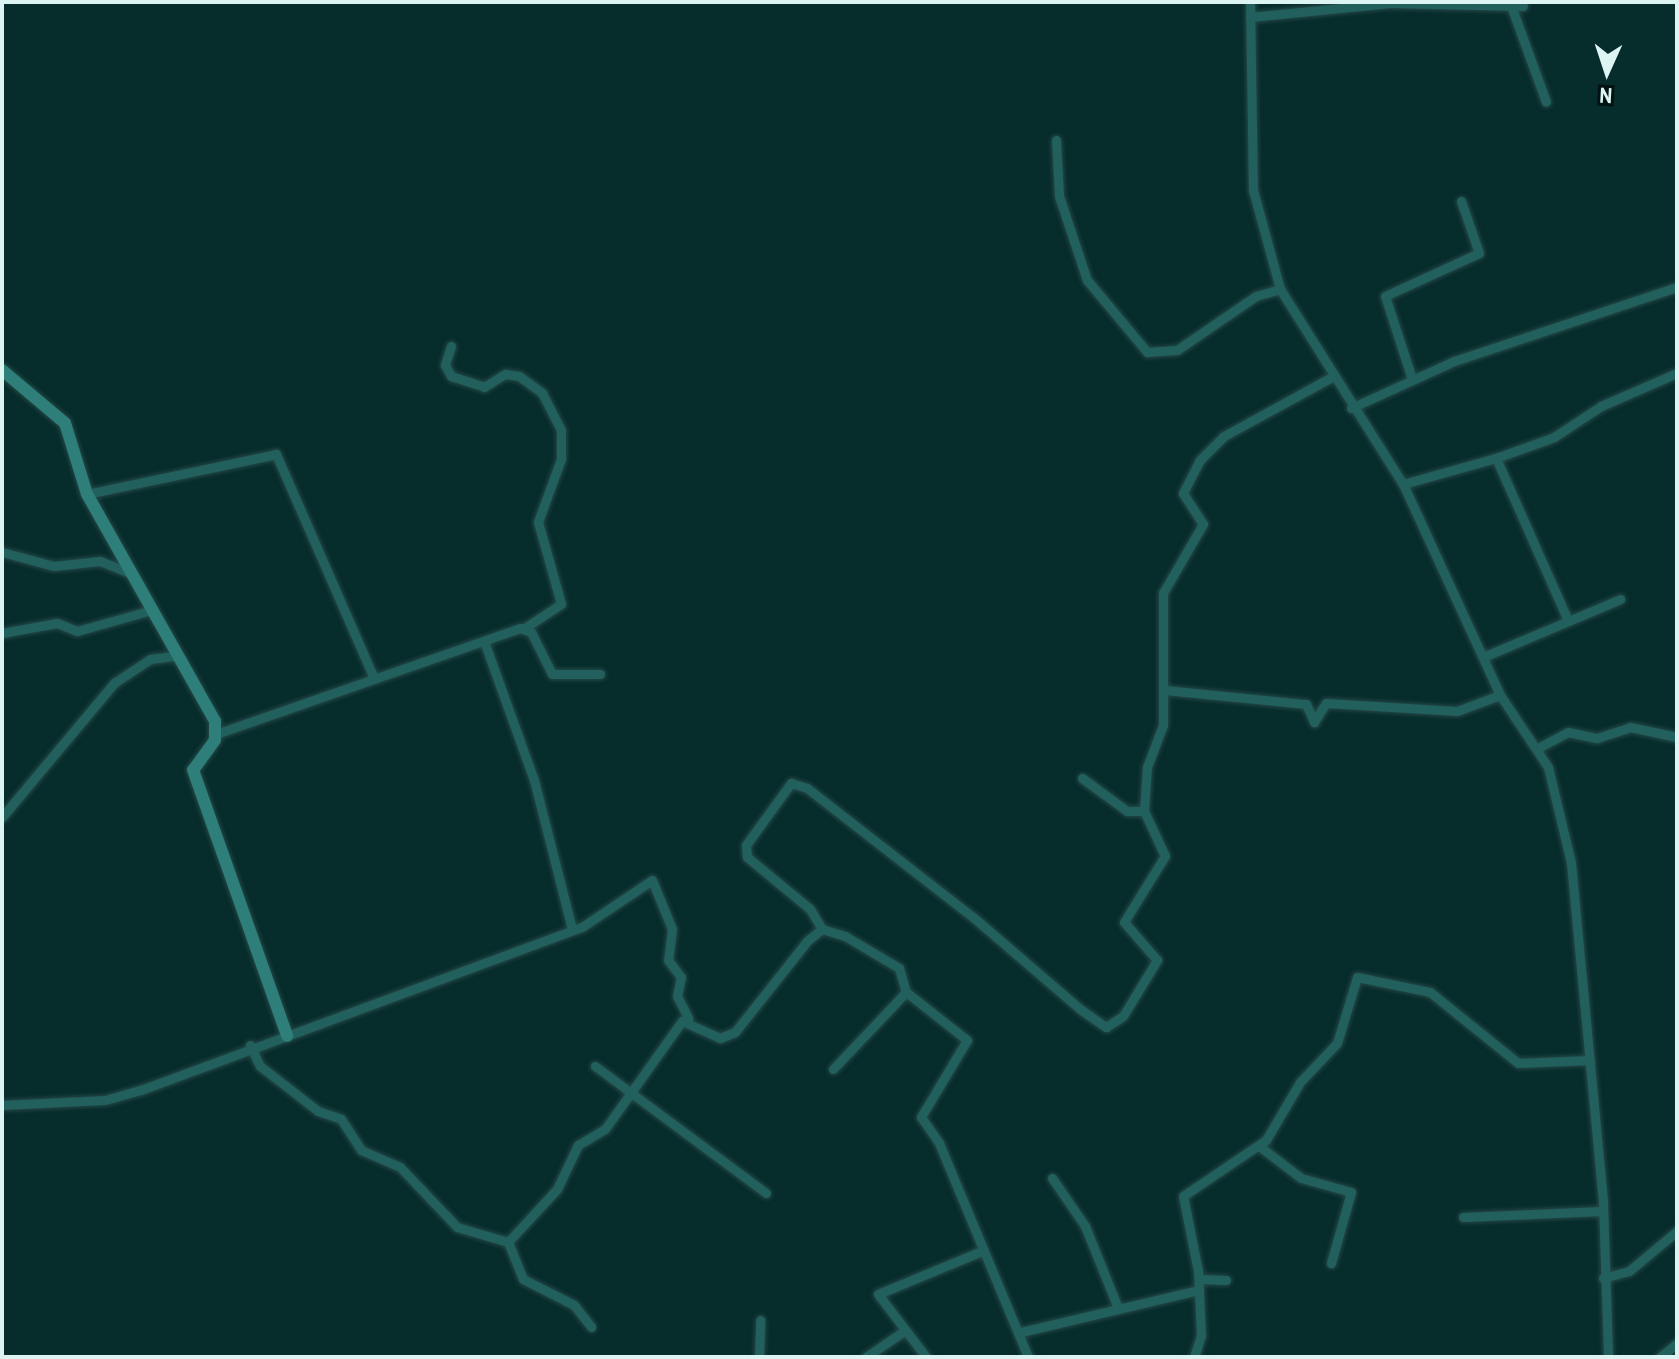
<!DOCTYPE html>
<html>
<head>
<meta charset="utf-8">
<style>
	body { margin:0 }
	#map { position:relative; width:1679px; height:1359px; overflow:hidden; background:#062c2b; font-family:"Archivo Narrow",sans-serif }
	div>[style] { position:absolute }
	.roads { filter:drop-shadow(0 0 2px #244847) drop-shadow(0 0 2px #244847) }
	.street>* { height:9px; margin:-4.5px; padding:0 4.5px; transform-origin:4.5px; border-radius:4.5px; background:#22605e }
	.secondary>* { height:12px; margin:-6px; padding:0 6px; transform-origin:6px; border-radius:6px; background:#2e7e7a }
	span { translate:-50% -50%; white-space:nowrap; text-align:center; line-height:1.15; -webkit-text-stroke:6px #021212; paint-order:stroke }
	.frame { position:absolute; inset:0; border:4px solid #dcf5f3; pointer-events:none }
	.north { position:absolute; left:1567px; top:32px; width:80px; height:80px; -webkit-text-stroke:6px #021212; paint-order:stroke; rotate:183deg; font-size:22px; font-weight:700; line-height:32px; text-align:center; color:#dcf5f3 }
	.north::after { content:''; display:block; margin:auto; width:28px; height:36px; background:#dcf5f3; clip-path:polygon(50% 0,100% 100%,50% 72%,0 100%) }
</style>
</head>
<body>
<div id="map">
	<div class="roads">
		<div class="street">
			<i style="left:1250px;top:2px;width:188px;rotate:89.1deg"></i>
			<i style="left:1253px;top:190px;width:103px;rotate:74.7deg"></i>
			<i style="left:1280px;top:289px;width:231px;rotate:57.8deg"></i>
			<i style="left:1403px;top:484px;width:232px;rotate:65.3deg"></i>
			<i style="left:1500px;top:695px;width:87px;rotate:56.3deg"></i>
			<i style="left:1548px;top:767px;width:99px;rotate:76.5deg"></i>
			<i style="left:1571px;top:863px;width:342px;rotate:84.6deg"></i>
			<i style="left:1603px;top:1203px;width:154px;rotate:88.1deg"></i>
			<i style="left:1510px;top:3px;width:105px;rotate:70deg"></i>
			<i style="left:1250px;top:17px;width:141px;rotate:-5.7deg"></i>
			<i style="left:1390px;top:3px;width:133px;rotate:1.3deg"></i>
			<i style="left:1056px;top:140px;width:56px;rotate:86.9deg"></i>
			<i style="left:1059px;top:196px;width:89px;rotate:71.6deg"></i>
			<i style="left:1087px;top:280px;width:94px;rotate:50.2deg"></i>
			<i style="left:1147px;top:352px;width:30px;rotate:-4deg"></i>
			<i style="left:1177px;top:350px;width:96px;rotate:-34.4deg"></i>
			<i style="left:1256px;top:296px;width:25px;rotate:-16deg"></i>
			<i style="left:451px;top:346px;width:20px;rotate:108deg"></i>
			<i style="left:445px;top:365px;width:13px;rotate:61deg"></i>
			<i style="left:451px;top:376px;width:35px;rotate:18deg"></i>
			<i style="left:484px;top:387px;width:25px;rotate:-32deg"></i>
			<i style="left:505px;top:374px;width:14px;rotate:8deg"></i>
			<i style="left:519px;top:376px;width:29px;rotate:36deg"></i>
			<i style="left:542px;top:393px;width:42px;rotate:62.8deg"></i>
			<i style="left:561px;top:430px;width:29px;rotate:90deg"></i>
			<i style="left:561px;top:459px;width:67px;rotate:110.1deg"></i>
			<i style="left:538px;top:522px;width:85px;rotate:74.3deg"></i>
			<i style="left:561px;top:604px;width:45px;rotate:146.7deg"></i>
			<i style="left:1412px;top:379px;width:87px;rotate:-108deg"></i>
			<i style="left:1385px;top:296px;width:103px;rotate:-24.6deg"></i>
			<i style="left:1479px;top:253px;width:55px;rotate:-109.1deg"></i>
			<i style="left:1351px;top:408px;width:113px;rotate:-24.5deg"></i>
			<i style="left:1454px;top:361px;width:235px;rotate:-18.4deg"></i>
			<i style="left:1496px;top:458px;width:62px;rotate:-19.9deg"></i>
			<i style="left:1554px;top:437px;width:56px;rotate:-33.4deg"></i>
			<i style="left:1601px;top:406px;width:83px;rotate:-23.5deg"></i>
			<i style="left:1403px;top:484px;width:97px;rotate:-15.6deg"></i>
			<i style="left:1496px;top:458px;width:175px;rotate:66.1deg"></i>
			<i style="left:87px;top:494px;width:193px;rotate:-11.9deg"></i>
			<i style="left:276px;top:454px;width:244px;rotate:66.4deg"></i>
			<i style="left:2px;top:552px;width:54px;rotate:15.1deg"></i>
			<i style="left:54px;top:566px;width:46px;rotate:-6.2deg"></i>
			<i style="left:100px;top:561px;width:29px;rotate:22deg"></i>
			<i style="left:2px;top:633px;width:56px;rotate:-10.3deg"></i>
			<i style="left:57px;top:623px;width:22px;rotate:22deg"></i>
			<i style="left:77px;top:631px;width:74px;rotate:-15.7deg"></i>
			<i style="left:485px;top:644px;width:145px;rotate:70.2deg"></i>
			<i style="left:534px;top:780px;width:154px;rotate:75.7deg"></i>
			<i style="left:1483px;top:657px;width:149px;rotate:-22.9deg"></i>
			<i style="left:1165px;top:690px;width:142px;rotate:5.7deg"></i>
			<i style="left:1306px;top:704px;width:20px;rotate:66deg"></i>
			<i style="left:1314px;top:722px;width:22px;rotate:-58deg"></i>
			<i style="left:1326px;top:703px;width:131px;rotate:3.5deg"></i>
			<i style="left:1457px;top:711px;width:46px;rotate:-20.4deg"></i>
			<i style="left:216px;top:734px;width:322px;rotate:-19.2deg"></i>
			<i style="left:520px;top:628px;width:12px;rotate:20deg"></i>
			<i style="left:531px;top:632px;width:47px;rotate:63.4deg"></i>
			<i style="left:552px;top:674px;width:48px"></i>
			<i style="left:1538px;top:748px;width:34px;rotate:-28deg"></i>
			<i style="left:1568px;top:732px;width:30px;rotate:12deg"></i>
			<i style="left:1597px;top:738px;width:35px;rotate:-18deg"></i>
			<i style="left:1630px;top:727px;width:48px;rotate:12deg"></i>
			<i style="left:1082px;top:778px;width:56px;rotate:36.3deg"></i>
			<i style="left:1127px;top:811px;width:17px"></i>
			<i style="left:2px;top:817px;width:175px;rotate:-50.1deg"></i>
			<i style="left:114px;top:683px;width:43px;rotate:-33.7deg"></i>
			<i style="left:150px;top:659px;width:26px;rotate:-7deg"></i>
			<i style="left:822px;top:929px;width:23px;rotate:-121deg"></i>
			<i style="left:810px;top:909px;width:82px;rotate:-140.5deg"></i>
			<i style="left:747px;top:857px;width:12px;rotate:-95deg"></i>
			<i style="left:746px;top:845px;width:77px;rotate:-54deg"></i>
			<i style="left:791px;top:783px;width:17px;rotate:17deg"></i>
			<i style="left:807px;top:788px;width:210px;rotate:37.9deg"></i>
			<i style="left:973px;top:917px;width:141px;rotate:40.7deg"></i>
			<i style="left:1080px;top:1009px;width:32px;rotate:35deg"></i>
			<i style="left:1106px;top:1027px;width:20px;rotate:-33deg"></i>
			<i style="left:1123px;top:1016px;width:66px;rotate:-58.7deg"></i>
			<i style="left:1157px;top:960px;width:50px;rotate:-131deg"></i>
			<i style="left:1124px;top:922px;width:78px;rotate:-58.2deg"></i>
			<i style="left:1165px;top:856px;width:50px;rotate:-115deg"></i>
			<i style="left:1144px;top:811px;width:44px;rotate:-86.1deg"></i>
			<i style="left:1147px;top:767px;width:45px;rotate:-69.1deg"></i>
			<i style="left:1163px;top:725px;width:132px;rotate:-90deg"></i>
			<i style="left:1163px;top:593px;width:80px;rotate:-59.9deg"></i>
			<i style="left:1203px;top:524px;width:37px;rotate:-123deg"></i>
			<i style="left:1183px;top:493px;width:36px;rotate:-63deg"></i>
			<i style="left:1199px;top:461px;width:35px;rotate:-45deg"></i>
			<i style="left:1224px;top:436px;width:121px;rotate:-28.7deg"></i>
			<i style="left:250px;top:1045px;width:23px;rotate:65deg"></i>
			<i style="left:260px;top:1066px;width:73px;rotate:37.8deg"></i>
			<i style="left:318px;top:1111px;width:24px;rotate:19deg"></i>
			<i style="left:341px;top:1119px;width:37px;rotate:57deg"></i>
			<i style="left:361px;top:1150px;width:43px;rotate:23.6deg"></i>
			<i style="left:400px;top:1167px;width:83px;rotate:46.5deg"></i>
			<i style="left:457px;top:1227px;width:53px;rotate:16.4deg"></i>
			<i style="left:508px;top:1242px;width:72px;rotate:-47.2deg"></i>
			<i style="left:557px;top:1189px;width:49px;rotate:-64.5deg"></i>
			<i style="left:578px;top:1145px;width:31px;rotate:-31deg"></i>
			<i style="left:605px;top:1129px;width:133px;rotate:-54.5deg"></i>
			<i style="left:682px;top:1021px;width:42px;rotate:24.1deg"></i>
			<i style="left:720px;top:1038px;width:16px;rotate:-22deg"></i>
			<i style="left:735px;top:1032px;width:116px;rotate:-51.6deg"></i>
			<i style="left:807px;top:941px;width:19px;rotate:-39deg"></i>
			<i style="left:822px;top:929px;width:24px;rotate:17deg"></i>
			<i style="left:845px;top:936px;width:63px;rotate:30.7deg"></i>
			<i style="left:899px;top:968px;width:25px;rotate:74deg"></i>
			<i style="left:906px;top:992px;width:78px;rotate:38.2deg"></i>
			<i style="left:967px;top:1040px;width:90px;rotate:120.9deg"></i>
			<i style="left:921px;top:1117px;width:32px;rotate:55deg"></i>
			<i style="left:939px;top:1143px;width:232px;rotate:67.4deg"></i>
			<i style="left:595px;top:1066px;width:213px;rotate:36.6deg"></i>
			<i style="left:833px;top:1069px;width:106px;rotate:-46.5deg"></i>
			<i style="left:2px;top:1105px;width:103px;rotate:-2.8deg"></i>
			<i style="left:105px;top:1100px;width:37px;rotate:-16deg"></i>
			<i style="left:141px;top:1090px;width:470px;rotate:-20.3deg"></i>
			<i style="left:582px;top:927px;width:84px;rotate:-33.9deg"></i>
			<i style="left:652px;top:880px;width:53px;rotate:67.8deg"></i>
			<i style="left:672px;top:929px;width:31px;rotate:97deg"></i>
			<i style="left:668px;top:960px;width:21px;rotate:53deg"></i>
			<i style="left:681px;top:977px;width:19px;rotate:102deg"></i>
			<i style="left:677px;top:996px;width:25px;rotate:63deg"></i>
			<i style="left:1259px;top:1146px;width:53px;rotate:37.3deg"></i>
			<i style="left:1301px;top:1178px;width:52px;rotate:15.6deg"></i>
			<i style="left:1351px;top:1192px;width:74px;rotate:105.7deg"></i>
			<i style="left:1052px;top:1178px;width:58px;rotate:55.5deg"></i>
			<i style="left:1085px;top:1226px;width:88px;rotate:68.1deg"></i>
			<i style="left:1463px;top:1217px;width:140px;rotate:-2.5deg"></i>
			<i style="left:508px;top:1242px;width:40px;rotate:68deg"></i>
			<i style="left:523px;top:1279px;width:57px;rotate:27deg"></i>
			<i style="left:574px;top:1305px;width:28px;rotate:52deg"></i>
			<i style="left:1603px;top:1278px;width:27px;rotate:-15deg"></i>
			<i style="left:1629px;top:1271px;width:62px;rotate:-39.8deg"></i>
			<i style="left:1199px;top:1279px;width:27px;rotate:2deg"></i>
			<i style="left:1021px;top:1332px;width:183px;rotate:-13.3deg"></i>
			<i style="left:759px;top:1357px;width:37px;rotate:-88deg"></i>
			<i style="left:866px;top:1357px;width:46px;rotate:-34.4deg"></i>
			<i style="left:926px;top:1357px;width:79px;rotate:-127.3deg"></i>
			<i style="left:878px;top:1294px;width:113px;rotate:-22.5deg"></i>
			<i style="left:1194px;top:1357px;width:22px;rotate:-72deg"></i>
			<i style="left:1201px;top:1336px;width:65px;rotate:-92.6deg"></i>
			<i style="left:1198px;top:1271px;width:76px;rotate:-101.3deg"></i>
			<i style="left:1183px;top:1196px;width:100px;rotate:-34deg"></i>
			<i style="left:1266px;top:1140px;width:67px;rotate:-59.6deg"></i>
			<i style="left:1300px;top:1082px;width:54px;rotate:-46.5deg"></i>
			<i style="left:1337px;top:1043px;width:69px;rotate:-73.1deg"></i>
			<i style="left:1357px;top:977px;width:75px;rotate:11.6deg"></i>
			<i style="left:1430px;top:992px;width:113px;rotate:38.9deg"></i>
			<i style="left:1518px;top:1063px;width:72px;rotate:-2.4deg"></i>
			<i style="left:1660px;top:1357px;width:22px;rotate:-39deg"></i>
		</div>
		<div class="secondary">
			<i style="left:2px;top:370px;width:82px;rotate:40.1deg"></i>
			<i style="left:65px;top:423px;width:74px;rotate:72.8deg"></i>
			<i style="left:87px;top:494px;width:261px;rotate:60.6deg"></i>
			<i style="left:215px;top:721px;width:19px;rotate:90deg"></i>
			<i style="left:215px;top:740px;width:37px;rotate:126deg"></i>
			<i style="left:193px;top:770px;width:282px;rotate:70.5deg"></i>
		</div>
	</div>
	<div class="frame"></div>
	<div class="north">N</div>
</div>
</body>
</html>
